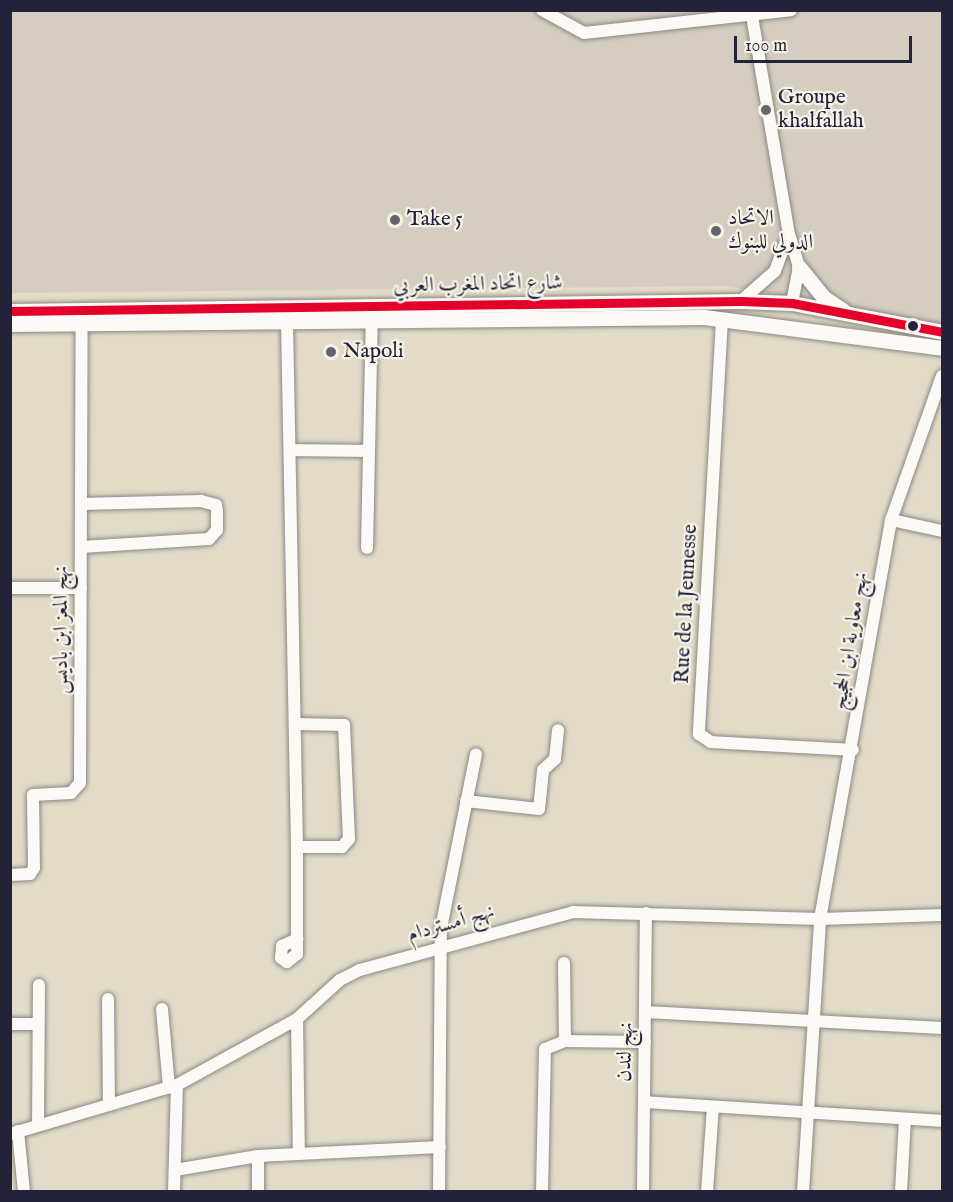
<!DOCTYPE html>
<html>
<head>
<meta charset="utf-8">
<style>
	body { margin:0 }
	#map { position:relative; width:953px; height:1202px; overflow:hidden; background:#e2dbc8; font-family:"IM FELL English",Amiri,serif }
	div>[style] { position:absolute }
	.industrial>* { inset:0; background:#d5cdbf }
	.roads { filter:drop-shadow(0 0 2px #8b8882) drop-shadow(0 0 2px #8b8882) }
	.minor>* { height:12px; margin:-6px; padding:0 6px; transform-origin:6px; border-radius:6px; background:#fbfaf7 }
	.major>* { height:15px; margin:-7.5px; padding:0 7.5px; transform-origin:7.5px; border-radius:7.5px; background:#fbfaf7 }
	.bus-1>* { height:9px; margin:-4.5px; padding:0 4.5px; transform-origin:4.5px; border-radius:4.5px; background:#e4002b }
	.dots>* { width:16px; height:16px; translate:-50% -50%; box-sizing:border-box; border:3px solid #f7f3e8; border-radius:50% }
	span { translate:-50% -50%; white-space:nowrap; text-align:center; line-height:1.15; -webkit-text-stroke:4.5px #f7f3e8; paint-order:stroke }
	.poi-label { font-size:21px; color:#22223b }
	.left { translate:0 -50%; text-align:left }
	.street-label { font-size:21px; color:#22223b }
	.frame { position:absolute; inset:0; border:12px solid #22223b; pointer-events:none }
	.scale { position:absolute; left:734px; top:36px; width:178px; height:27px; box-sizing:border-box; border:3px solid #22223b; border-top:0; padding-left:8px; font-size:18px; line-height:21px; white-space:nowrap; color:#22223b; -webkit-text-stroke:4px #f7f3e8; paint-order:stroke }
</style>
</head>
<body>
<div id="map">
	<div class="industrial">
		<i style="clip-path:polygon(10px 11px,942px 11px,942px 323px,726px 286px,11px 293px)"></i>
	</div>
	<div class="roads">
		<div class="minor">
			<i style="left:542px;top:10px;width:48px;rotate:28.7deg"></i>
			<i style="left:584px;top:33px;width:208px;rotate:-6.3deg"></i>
			<i style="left:752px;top:16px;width:221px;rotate:80.4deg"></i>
			<i style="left:789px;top:234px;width:34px;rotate:73deg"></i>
			<i style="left:799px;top:267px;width:37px;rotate:101deg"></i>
			<i style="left:741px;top:301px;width:45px;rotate:-41.4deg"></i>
			<i style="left:775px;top:271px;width:37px;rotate:-70deg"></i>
			<i style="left:722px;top:319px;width:416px;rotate:93.2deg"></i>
			<i style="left:699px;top:734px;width:14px;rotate:34deg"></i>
			<i style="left:711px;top:742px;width:142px;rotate:3.2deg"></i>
			<i style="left:287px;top:322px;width:525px;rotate:88.91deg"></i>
			<i style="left:297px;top:847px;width:107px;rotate:90deg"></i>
			<i style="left:297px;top:954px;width:13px;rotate:141deg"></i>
			<i style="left:287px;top:962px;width:7px;rotate:-146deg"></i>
			<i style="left:281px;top:958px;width:12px;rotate:-85deg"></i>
			<i style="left:282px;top:946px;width:17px;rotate:-25deg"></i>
			<i style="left:290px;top:450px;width:78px;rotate:0.7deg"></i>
			<i style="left:891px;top:520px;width:52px;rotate:12.2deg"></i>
			<i style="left:81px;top:547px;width:128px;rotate:-3.6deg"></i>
			<i style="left:209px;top:539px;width:12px;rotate:-48deg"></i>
			<i style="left:217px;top:530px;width:19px;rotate:-90deg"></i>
			<i style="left:217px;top:511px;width:6px;rotate:-99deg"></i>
			<i style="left:216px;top:505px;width:16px;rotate:-165deg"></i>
			<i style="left:201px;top:501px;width:120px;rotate:178.6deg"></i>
			<i style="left:367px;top:548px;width:236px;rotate:-88.8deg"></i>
			<i style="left:10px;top:588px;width:71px"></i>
			<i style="left:296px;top:724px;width:48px;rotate:1.2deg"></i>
			<i style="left:344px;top:725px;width:114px;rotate:87.5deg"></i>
			<i style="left:349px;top:839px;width:11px;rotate:131deg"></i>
			<i style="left:342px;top:847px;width:45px;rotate:180deg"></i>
			<i style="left:466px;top:801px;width:73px;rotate:6.3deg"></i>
			<i style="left:539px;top:809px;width:39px;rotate:-84deg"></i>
			<i style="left:543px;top:770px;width:16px;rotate:-43deg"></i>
			<i style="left:555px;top:759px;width:29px;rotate:-84deg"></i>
			<i style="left:10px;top:875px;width:20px;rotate:-3deg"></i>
			<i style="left:30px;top:874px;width:7px;rotate:-56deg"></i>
			<i style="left:34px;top:868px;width:73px;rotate:-90.8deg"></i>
			<i style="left:33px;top:795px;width:38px;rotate:-3deg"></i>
			<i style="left:71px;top:793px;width:13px;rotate:-48deg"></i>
			<i style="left:80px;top:783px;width:459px;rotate:-89.8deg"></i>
			<i style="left:564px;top:963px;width:78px;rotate:89.3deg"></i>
			<i style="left:108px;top:999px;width:106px;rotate:89.5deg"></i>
			<i style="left:162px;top:1009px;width:79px;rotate:84.9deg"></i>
			<i style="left:646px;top:1012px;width:296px;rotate:3.1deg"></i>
			<i style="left:297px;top:1019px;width:135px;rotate:89.2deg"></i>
			<i style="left:10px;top:1024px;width:27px"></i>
			<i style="left:644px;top:1102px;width:299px;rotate:3.6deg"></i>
			<i style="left:38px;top:1125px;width:140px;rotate:-89.6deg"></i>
			<i style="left:18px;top:1131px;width:61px;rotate:84.4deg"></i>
			<i style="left:10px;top:1134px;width:174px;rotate:-16.4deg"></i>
			<i style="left:177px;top:1085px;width:137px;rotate:-28.8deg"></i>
			<i style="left:297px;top:1019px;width:58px;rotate:-42.2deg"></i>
			<i style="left:340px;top:980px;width:22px;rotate:-27deg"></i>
			<i style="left:360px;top:970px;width:221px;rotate:-15.2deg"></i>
			<i style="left:573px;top:912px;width:247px;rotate:1.6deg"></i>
			<i style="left:820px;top:919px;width:122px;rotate:-1.9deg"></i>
			<i style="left:175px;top:1170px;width:84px;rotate:-9.6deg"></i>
			<i style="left:258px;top:1156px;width:182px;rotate:-2.8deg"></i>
			<i style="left:174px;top:1192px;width:107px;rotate:-88.4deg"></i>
			<i style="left:258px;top:1192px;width:36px;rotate:-90deg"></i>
			<i style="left:439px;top:1192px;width:264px;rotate:-89.6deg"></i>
			<i style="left:441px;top:928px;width:177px;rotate:-78.6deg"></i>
			<i style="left:542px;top:1192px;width:143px;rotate:-88.8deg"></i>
			<i style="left:545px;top:1049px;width:22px;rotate:-22deg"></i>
			<i style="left:565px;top:1041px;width:80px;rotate:0.7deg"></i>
			<i style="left:643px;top:1192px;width:279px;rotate:-89.4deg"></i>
			<i style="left:707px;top:1192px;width:85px;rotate:-86deg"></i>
			<i style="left:803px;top:1192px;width:274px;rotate:-86.4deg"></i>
			<i style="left:820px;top:919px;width:405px;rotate:-79.9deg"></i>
			<i style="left:891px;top:520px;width:153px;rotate:-70.5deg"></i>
			<i style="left:901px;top:1192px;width:73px;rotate:-86.9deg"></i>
		</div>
		<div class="major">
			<i style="left:799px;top:267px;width:38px;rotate:51deg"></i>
			<i style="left:823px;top:297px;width:25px;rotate:34deg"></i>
			<i style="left:10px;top:311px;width:731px;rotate:-0.78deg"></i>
			<i style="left:741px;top:301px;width:51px;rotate:2.2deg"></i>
			<i style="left:792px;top:303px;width:153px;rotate:10.9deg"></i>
			<i style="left:10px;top:324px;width:694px;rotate:-0.58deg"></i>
			<i style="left:704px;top:317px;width:240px;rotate:7.4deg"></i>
		</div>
	</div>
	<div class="bus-1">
		<i style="left:10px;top:311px;width:731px;rotate:-0.78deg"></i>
		<i style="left:741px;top:301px;width:51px;rotate:2.2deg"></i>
		<i style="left:792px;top:303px;width:153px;rotate:10.9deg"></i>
	</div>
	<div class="dots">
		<i style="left:766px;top:110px;background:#65636c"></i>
		<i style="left:395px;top:220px;background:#65636c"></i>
		<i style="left:716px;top:231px;background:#65636c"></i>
		<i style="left:913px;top:326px;background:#22223b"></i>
		<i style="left:331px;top:352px;background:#65636c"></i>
	</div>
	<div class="poi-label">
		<span class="left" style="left:778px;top:110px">Groupe<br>khalfallah</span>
		<span class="left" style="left:728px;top:231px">الاتحاد<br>الدولي للبنوك</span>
		<span class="left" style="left:407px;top:220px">Take 5</span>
		<span class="left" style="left:343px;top:352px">Napoli</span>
	</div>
	<div class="street-label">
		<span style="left:478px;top:285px;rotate:-1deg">شارع اتحاد المغرب العربي</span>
		<span style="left:687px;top:604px;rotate:-87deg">Rue de la Jeunesse</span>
		<span style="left:62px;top:630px;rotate:-90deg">نهج المعز ابن باديس</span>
		<span style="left:851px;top:641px;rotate:-81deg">نهج معاوية ابن الحجيج</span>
		<span style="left:451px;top:924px;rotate:-16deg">نهج أمستردام</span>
		<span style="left:626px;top:1052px;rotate:-88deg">نهج لندن</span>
	</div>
	<div class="frame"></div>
	<div class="scale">100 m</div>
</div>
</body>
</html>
